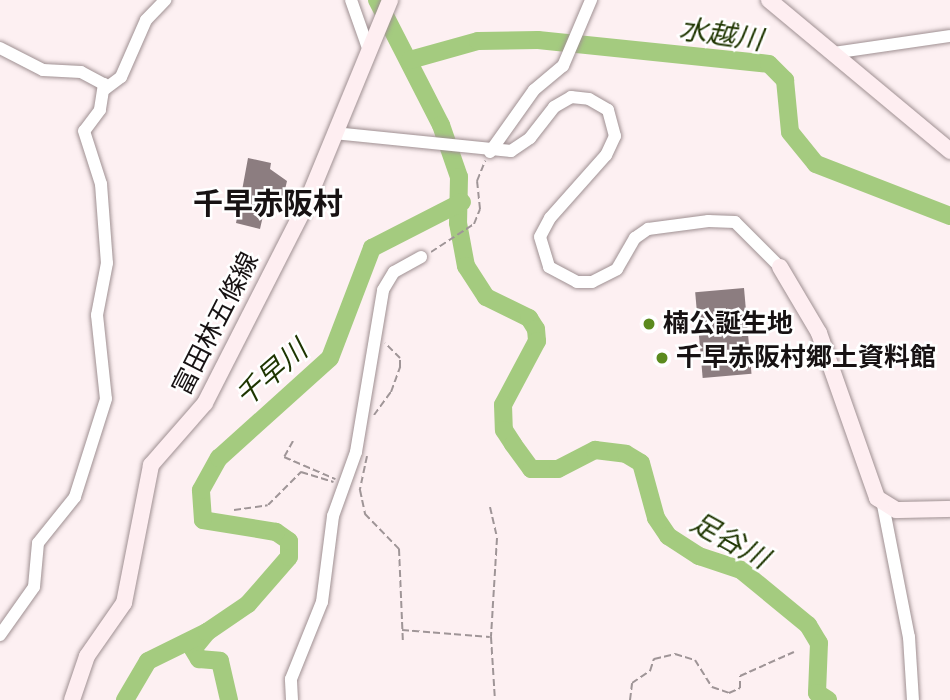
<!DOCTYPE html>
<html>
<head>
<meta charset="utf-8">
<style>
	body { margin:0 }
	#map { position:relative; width:950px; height:700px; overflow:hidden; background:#fdf0f2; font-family:Cabin,"Noto Sans JP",sans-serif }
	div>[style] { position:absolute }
	.river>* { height:18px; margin:-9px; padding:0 9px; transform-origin:9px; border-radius:9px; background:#a4cb7f }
	.building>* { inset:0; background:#8c7d80; transform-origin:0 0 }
	.path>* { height:2px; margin-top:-1px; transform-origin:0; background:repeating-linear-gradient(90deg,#9f9597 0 7px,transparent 0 10.5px) }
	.roads { filter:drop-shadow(0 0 2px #9f9092) drop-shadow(0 0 2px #9f9092) }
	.street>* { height:12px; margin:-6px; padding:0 6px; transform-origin:6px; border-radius:6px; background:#fff }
	.secondary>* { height:16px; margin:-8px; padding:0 8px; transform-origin:8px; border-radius:8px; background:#feeef1 }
	.dots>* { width:19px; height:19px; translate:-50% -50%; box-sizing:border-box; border:4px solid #fff; border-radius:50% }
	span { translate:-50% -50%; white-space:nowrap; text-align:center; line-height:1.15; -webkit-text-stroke:5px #fff; paint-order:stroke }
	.street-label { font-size:26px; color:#171213 }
	.poi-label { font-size:26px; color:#171213; font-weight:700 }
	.left { translate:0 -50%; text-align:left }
	.water-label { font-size:28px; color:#1e3500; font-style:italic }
	.quarter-label { font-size:30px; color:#171213; font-weight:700 }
</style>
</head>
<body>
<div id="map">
	<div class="river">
		<i style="left:377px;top:0;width:140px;rotate:62.9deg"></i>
		<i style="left:441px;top:125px;width:55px;rotate:70.9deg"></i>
		<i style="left:459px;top:177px;width:46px;rotate:91.2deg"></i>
		<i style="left:458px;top:223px;width:44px;rotate:79.5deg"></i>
		<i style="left:466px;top:266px;width:37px;rotate:57deg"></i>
		<i style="left:486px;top:297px;width:48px;rotate:26deg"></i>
		<i style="left:529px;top:318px;width:13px;rotate:58deg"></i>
		<i style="left:536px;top:329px;width:12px;rotate:85deg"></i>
		<i style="left:537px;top:341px;width:72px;rotate:118deg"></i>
		<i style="left:503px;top:405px;width:25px;rotate:88deg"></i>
		<i style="left:504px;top:430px;width:17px;rotate:57deg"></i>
		<i style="left:513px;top:444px;width:31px;rotate:54deg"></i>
		<i style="left:531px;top:469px;width:27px"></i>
		<i style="left:558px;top:469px;width:42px;rotate:-27.2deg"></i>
		<i style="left:595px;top:450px;width:31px;rotate:7deg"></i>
		<i style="left:626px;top:454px;width:17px;rotate:31deg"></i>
		<i style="left:641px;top:463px;width:57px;rotate:74.7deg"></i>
		<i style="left:656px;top:518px;width:22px;rotate:56deg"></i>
		<i style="left:668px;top:536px;width:37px;rotate:33deg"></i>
		<i style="left:699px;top:556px;width:44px;rotate:18.4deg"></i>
		<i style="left:741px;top:570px;width:87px;rotate:39.4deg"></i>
		<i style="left:808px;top:625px;width:21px;rotate:59deg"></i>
		<i style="left:819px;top:643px;width:50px;rotate:92.3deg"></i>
		<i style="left:817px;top:693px;width:13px;rotate:32deg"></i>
		<i style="left:410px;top:60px;width:71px;rotate:-15.6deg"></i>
		<i style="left:478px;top:41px;width:60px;rotate:-1deg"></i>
		<i style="left:538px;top:40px;width:232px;rotate:5.9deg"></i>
		<i style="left:769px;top:64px;width:23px;rotate:45deg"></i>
		<i style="left:785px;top:80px;width:52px;rotate:84.5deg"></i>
		<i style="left:790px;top:132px;width:41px;rotate:50.9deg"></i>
		<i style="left:816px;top:164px;width:144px;rotate:21.2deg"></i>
		<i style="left:207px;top:632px;width:22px;rotate:129deg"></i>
		<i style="left:193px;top:649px;width:12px;rotate:59deg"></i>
		<i style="left:199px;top:659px;width:21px;rotate:5deg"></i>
		<i style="left:220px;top:661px;width:40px;rotate:77deg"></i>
		<i style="left:125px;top:700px;width:45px;rotate:-59.5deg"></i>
		<i style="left:148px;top:661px;width:66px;rotate:-26.2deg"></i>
		<i style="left:207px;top:632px;width:50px;rotate:-34.3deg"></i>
		<i style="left:248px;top:604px;width:62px;rotate:-48.9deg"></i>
		<i style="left:289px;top:557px;width:16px;rotate:-90deg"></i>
		<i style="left:289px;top:541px;width:16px;rotate:-145deg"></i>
		<i style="left:276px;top:532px;width:74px;rotate:-170.7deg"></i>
		<i style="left:203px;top:520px;width:30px;rotate:-94deg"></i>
		<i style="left:201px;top:490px;width:37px;rotate:-61deg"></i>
		<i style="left:219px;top:458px;width:149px;rotate:-42deg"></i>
		<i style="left:330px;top:358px;width:118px;rotate:-69.1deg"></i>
		<i style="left:372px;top:248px;width:101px;rotate:-27.1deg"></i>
	</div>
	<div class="building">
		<i style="clip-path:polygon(248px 158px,271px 163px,270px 169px,287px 181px,283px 198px,268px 194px,260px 229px,236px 223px)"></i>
		<i style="left:744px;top:288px;width:86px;height:49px;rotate:85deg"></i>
	</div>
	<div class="path">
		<i style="left:431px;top:252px;width:51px;rotate:-33.1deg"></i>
		<i style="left:474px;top:224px;width:16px;rotate:-68deg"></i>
		<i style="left:480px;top:209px;width:28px;rotate:-96deg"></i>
		<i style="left:477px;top:181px;width:22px;rotate:-68deg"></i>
		<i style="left:374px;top:415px;width:29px;rotate:-54deg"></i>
		<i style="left:391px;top:392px;width:27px;rotate:-70deg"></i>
		<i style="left:400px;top:367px;width:9px;rotate:-90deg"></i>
		<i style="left:400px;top:358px;width:21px;rotate:-135deg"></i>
		<i style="left:293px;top:441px;width:18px;rotate:119deg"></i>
		<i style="left:284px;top:457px;width:56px;rotate:23.3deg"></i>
		<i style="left:367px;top:456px;width:35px;rotate:102deg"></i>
		<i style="left:360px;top:490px;width:25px;rotate:78deg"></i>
		<i style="left:365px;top:514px;width:49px;rotate:45.8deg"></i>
		<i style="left:399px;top:549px;width:94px;rotate:87.6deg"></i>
		<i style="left:490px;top:507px;width:32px;rotate:77deg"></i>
		<i style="left:497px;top:538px;width:99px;rotate:93.5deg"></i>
		<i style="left:491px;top:637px;width:63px;rotate:86.4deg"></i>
		<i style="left:234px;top:510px;width:34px;rotate:-8deg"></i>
		<i style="left:268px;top:505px;width:47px;rotate:-45deg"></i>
		<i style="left:301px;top:472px;width:34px;rotate:17deg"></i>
		<i style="left:402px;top:630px;width:88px;rotate:4.5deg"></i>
		<i style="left:630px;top:700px;width:17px;rotate:-83deg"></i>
		<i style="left:632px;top:683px;width:22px;rotate:-34deg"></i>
		<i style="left:650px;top:671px;width:13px;rotate:-72deg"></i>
		<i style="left:654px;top:659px;width:22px;rotate:-13deg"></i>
		<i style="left:675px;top:654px;width:21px;rotate:17deg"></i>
		<i style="left:695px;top:660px;width:32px;rotate:58deg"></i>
		<i style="left:712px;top:687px;width:18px;rotate:19deg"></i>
		<i style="left:729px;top:693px;width:12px;rotate:-24deg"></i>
		<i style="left:740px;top:688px;width:12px;rotate:-90deg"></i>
		<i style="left:740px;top:676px;width:59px;rotate:-24deg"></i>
	</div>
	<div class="roads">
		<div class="street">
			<i style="left:351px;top:0;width:51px;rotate:70.5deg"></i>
			<i style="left:0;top:48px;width:48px;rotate:27.1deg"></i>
			<i style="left:43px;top:70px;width:38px;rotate:3deg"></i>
			<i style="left:81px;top:72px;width:26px;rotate:28deg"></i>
			<i style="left:104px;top:84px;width:26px;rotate:99deg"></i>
			<i style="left:100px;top:110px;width:26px;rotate:127deg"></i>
			<i style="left:84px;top:131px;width:56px;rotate:72.2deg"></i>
			<i style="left:101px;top:184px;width:79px;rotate:85.7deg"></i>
			<i style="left:107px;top:263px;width:53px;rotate:100.9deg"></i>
			<i style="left:97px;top:315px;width:84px;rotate:83.9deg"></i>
			<i style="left:106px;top:399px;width:103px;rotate:107.6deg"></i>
			<i style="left:75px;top:497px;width:59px;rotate:128.8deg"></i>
			<i style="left:38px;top:543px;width:44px;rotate:95.2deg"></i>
			<i style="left:34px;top:587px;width:59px;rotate:125.3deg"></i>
			<i style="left:833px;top:53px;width:118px;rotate:-8.3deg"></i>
			<i style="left:105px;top:89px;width:20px;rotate:-37deg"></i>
			<i style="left:121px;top:77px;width:62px;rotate:-66.3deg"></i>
			<i style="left:146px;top:20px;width:28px;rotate:-46deg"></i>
			<i style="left:334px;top:133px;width:178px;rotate:5.8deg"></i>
			<i style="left:511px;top:151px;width:23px;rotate:-34deg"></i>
			<i style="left:530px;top:138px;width:39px;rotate:-52deg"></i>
			<i style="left:554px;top:107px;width:20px;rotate:-30deg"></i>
			<i style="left:571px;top:97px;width:18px;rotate:6deg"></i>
			<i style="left:589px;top:99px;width:22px;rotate:30deg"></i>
			<i style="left:608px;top:110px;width:27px;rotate:75deg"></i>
			<i style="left:615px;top:136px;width:21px;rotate:115deg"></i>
			<i style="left:606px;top:155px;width:84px;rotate:131.6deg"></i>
			<i style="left:550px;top:218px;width:21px;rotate:118deg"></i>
			<i style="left:540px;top:237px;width:31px;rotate:73deg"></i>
			<i style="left:549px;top:267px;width:32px;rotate:28deg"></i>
			<i style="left:577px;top:282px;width:15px"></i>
			<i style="left:592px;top:282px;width:28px;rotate:-27deg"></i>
			<i style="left:617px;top:269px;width:36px;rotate:-60deg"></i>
			<i style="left:635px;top:238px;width:16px;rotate:-35deg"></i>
			<i style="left:648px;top:229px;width:61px;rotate:-7.6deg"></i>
			<i style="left:708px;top:221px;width:27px;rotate:2deg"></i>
			<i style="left:735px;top:222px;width:64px;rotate:45deg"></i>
			<i style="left:490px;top:152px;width:76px;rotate:-54.6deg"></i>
			<i style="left:534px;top:90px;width:38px;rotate:-40deg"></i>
			<i style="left:563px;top:66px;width:72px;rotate:-67deg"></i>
			<i style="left:883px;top:505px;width:135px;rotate:78.9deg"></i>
			<i style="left:909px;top:637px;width:63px;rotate:86.4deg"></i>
			<i style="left:292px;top:700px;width:21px;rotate:-93deg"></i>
			<i style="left:291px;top:679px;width:83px;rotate:-68.1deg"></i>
			<i style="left:322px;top:602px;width:87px;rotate:-82.7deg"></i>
			<i style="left:333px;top:516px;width:68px;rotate:-70.2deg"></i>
			<i style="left:356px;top:452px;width:164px;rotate:-80.5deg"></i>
			<i style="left:383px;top:290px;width:21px;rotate:-59deg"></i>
			<i style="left:394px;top:272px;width:31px;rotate:-29deg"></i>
		</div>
		<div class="secondary">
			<i style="left:769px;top:0;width:236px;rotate:39.8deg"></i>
			<i style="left:780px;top:267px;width:77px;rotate:59.4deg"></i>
			<i style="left:819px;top:333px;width:175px;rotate:70.6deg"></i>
			<i style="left:877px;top:498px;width:22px;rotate:32deg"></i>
			<i style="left:896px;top:510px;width:54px;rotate:-1.1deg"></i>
			<i style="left:72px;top:700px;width:46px;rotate:-71.2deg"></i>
			<i style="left:87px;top:656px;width:65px;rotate:-55.1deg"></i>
			<i style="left:124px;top:603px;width:141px;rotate:-78.9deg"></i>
			<i style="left:151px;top:465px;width:82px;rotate:-48.9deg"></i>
			<i style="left:205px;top:403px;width:218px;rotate:-63deg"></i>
			<i style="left:304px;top:209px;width:226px;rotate:-67.6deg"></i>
		</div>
	</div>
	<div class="dots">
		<i style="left:649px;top:324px;background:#5b8a1e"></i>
		<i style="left:662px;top:358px;background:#5b8a1e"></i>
	</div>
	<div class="street-label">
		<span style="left:216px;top:324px;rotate:-63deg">富田林五條線</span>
	</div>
	<div class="poi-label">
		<span class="left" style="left:663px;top:324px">楠公誕生地</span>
		<span class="left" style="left:676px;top:358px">千早赤阪村郷土資料館</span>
	</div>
	<div class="water-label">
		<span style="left:721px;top:34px;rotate:8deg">水越川</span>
		<span style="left:271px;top:373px;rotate:-41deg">千早川</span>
		<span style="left:730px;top:540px;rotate:29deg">足谷川</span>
	</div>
	<div class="quarter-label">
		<span style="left:268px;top:204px">千早赤阪村</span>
	</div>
</div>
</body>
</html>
